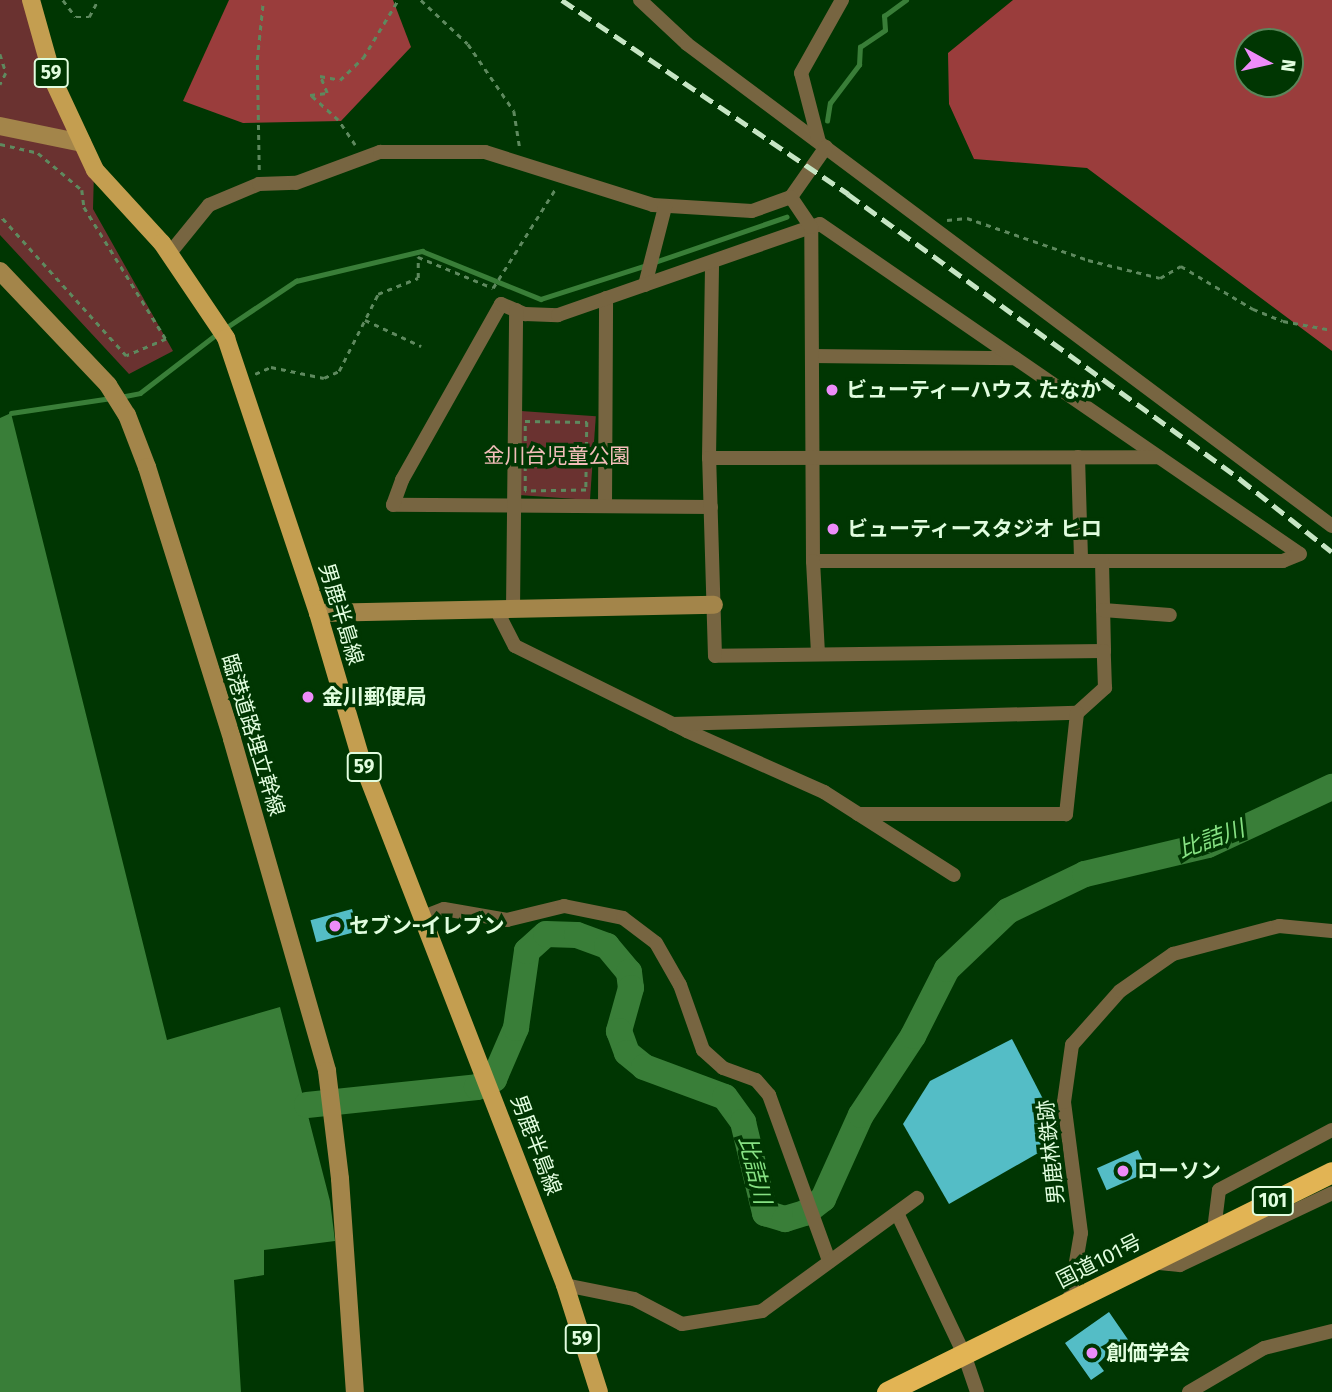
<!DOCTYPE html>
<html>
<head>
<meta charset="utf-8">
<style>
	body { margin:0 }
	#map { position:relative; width:1332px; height:1392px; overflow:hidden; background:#003602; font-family:"Fira Sans","Noto Sans JP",sans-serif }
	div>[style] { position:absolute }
	.green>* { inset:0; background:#6a3230; transform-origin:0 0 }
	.forest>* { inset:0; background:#9a3d3c }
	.water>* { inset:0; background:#397e38 }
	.stream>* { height:4.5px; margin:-2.25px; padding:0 2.25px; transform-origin:2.25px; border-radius:2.25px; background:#397e38 }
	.river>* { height:26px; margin:-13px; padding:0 13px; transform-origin:13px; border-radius:13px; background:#397e38 }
	.building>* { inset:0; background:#54bdc6; transform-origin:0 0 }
	.path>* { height:2.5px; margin-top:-1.25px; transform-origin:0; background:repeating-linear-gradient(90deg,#5e895e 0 5px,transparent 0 10px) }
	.street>* { height:14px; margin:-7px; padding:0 7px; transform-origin:7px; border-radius:7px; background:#776541 }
	.secondary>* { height:18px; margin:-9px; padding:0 9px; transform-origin:9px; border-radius:9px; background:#a3854a }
	.primary>* { height:18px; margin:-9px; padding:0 9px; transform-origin:9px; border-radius:9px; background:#c49e50 }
	.highway>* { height:21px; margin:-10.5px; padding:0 10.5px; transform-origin:10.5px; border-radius:10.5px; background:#e2b454 }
	.rail>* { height:4.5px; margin-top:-2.25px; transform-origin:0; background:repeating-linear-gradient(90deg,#c6e5c4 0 14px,transparent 0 21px) }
	.dots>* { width:19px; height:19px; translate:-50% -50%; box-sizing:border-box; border:4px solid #003602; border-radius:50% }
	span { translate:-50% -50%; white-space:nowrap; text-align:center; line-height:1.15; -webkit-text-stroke:7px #003602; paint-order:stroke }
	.shield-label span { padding:2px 5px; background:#003602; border:2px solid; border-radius:5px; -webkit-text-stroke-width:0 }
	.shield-label { font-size:19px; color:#e1fddf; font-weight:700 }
	.poi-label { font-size:21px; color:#e1fddf; font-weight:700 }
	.left { translate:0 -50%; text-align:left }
	.park-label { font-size:21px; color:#f2bdb9 }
	.street-label { font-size:21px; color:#e1fddf }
	.water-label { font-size:23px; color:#86e183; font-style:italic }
	.north { position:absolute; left:1234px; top:28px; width:70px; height:70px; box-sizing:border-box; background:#003602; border:2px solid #5a865a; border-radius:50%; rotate:98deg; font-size:19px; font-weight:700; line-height:28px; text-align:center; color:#e1fddf }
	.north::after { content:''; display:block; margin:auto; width:24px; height:32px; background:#ed8cf9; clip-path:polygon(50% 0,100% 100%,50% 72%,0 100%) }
</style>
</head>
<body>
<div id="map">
	<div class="green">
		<i style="clip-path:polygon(0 0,29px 0,94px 171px,93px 209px,173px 351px,129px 374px,0 235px)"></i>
		<i style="left:521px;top:411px;width:75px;height:84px;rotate:4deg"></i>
	</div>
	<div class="forest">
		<i style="clip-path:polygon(229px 0,393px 0,411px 47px,341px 121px,243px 123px,183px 101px)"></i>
		<i style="clip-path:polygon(evenodd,1013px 0,1332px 0,1332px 351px,1087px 168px,974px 159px,949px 104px,948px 53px,1013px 0,1290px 42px,1290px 84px,1248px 84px,1248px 42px,1290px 42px)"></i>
	</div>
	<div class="water">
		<i style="clip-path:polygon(11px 413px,167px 1040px,280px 1007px,330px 1201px,335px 1241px,264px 1250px,264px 1275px,234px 1280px,241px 1392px,0 1392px,0 418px)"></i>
	</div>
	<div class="stream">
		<i style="left:827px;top:121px;width:18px;rotate:-81deg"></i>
		<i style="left:830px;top:103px;width:48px;rotate:-52.7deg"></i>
		<i style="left:859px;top:65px;width:18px;rotate:-87deg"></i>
		<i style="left:860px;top:47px;width:30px;rotate:-34deg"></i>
		<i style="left:885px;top:30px;width:14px;rotate:-94deg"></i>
		<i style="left:884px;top:16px;width:27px;rotate:-36deg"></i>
		<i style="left:655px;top:262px;width:139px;rotate:-19deg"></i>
		<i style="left:224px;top:329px;width:87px;rotate:-33.7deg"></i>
		<i style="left:296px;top:281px;width:130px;rotate:-13.4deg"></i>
		<i style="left:422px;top:251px;width:128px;rotate:22deg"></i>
		<i style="left:541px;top:299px;width:111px;rotate:-17.8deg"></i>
		<i style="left:120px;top:397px;width:20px;rotate:-11deg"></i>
		<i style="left:140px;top:393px;width:97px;rotate:-37.5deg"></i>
		<i style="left:11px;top:413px;width:101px;rotate:-8.5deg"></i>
	</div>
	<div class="river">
		<i style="left:307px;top:1105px;width:171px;rotate:-6deg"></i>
		<i style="left:477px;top:1087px;width:19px;rotate:-25deg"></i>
		<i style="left:494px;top:1079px;width:56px;rotate:-66.7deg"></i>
		<i style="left:516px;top:1028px;width:78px;rotate:-81.9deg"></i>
		<i style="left:527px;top:951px;width:25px;rotate:-42deg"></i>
		<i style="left:546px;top:934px;width:31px;rotate:2deg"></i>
		<i style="left:577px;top:935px;width:32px;rotate:20deg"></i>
		<i style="left:607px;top:946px;width:34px;rotate:50deg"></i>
		<i style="left:629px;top:972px;width:16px;rotate:83deg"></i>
		<i style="left:631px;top:988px;width:45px;rotate:105.6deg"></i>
		<i style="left:619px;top:1031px;width:23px;rotate:70deg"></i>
		<i style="left:627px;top:1053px;width:22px;rotate:39deg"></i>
		<i style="left:644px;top:1067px;width:86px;rotate:20.3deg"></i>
		<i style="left:725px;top:1097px;width:31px;rotate:54deg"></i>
		<i style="left:743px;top:1122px;width:94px;rotate:76.4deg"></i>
		<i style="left:765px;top:1213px;width:21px;rotate:17deg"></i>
		<i style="left:785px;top:1219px;width:21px;rotate:-17deg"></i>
		<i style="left:805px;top:1213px;width:23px;rotate:-38deg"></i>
		<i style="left:823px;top:1199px;width:92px;rotate:-65.7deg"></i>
		<i style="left:861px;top:1115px;width:95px;rotate:-56.6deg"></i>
		<i style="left:913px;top:1036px;width:75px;rotate:-63.1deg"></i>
		<i style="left:947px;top:969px;width:84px;rotate:-43.6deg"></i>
		<i style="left:1008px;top:911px;width:85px;rotate:-25.7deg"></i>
		<i style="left:1085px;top:874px;width:126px;rotate:-13.3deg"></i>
		<i style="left:1208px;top:845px;width:137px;rotate:-25.1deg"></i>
	</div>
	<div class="building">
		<i style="left:352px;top:909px;width:23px;height:43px;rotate:75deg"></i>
		<i style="clip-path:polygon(1012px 1039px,1058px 1128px,1059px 1141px,949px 1204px,903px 1124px,930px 1081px)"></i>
		<i style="left:1138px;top:1150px;width:24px;height:45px;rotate:66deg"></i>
		<i style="clip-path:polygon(1109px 1312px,1129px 1341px,1098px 1363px,1104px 1371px,1091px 1380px,1065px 1343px)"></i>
	</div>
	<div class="path">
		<i style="left:63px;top:0;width:21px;rotate:53deg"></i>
		<i style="left:76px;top:17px;width:13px"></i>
		<i style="left:89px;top:17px;width:19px;rotate:-62deg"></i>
		<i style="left:421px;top:0;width:64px;rotate:43.1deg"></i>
		<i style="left:468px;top:44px;width:81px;rotate:55.5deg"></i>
		<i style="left:514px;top:111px;width:38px;rotate:81deg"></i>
		<i style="left:0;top:54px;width:20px;rotate:72deg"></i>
		<i style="left:6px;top:73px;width:13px;rotate:117deg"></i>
		<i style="left:0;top:144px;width:39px;rotate:13deg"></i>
		<i style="left:38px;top:153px;width:57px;rotate:40.1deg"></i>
		<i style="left:82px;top:190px;width:17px;rotate:83deg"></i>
		<i style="left:84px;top:207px;width:155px;rotate:58.2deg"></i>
		<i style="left:166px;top:339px;width:43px;rotate:157deg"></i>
		<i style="left:126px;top:356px;width:188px;rotate:-132deg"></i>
		<i style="left:355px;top:145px;width:30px;rotate:-124deg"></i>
		<i style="left:338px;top:120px;width:38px;rotate:-138deg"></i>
		<i style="left:310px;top:95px;width:17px;rotate:-7deg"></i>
		<i style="left:327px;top:93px;width:18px;rotate:-112deg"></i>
		<i style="left:320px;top:76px;width:20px;rotate:11deg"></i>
		<i style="left:340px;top:80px;width:32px;rotate:-44deg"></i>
		<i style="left:363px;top:58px;width:68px;rotate:-58.9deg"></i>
		<i style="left:259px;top:170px;width:110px;rotate:-91deg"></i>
		<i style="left:257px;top:60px;width:58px;rotate:-84.1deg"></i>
		<i style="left:947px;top:220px;width:20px;rotate:-6deg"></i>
		<i style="left:967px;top:218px;width:128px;rotate:19.1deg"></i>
		<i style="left:1088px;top:260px;width:74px;rotate:14deg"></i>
		<i style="left:1160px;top:278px;width:24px;rotate:-30deg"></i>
		<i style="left:1181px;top:266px;width:84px;rotate:30.8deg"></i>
		<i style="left:1253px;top:309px;width:32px;rotate:22deg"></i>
		<i style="left:1283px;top:321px;width:50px;rotate:10.4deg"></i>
		<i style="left:365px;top:320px;width:62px;rotate:24.9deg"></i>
		<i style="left:255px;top:374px;width:17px;rotate:-24deg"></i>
		<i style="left:271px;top:367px;width:54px;rotate:11.7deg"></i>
		<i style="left:324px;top:378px;width:17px;rotate:-25deg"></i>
		<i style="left:339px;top:371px;width:86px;rotate:-63.1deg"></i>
		<i style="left:378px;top:294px;width:43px;rotate:-21.8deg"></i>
		<i style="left:418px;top:278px;width:21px;rotate:-90deg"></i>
		<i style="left:418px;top:257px;width:81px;rotate:22.5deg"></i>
		<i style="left:493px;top:288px;width:118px;rotate:-57.8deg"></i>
		<i style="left:525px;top:421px;width:62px;rotate:0.9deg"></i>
		<i style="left:587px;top:422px;width:68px;rotate:90.8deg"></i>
		<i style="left:586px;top:490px;width:61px;rotate:179.1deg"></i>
		<i style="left:525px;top:491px;width:70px;rotate:-90deg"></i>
	</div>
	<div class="street">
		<i style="left:640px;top:0;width:64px;rotate:43.1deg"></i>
		<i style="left:687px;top:44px;width:805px;rotate:36.77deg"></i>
		<i style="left:819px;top:142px;width:71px;rotate:-104.6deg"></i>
		<i style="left:801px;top:73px;width:84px;rotate:-60.7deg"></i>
		<i style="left:170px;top:253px;width:62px;rotate:-50.9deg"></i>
		<i style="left:209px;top:205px;width:54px;rotate:-22.8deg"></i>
		<i style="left:259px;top:184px;width:37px;rotate:-2deg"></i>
		<i style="left:296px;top:183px;width:90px;rotate:-20.3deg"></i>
		<i style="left:380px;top:152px;width:105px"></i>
		<i style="left:485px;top:152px;width:176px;rotate:17.5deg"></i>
		<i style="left:653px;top:205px;width:99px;rotate:3.5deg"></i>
		<i style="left:752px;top:211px;width:41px;rotate:-19.7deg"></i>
		<i style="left:791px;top:197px;width:61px;rotate:-55deg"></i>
		<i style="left:645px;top:285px;width:81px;rotate:-75.6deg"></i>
		<i style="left:812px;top:356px;width:203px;rotate:0.6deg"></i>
		<i style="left:1078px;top:457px;width:104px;rotate:88.3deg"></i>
		<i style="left:709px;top:458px;width:196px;rotate:-89.1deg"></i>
		<i style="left:605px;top:506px;width:208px;rotate:-89.7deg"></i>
		<i style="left:711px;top:507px;width:318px;rotate:-179.6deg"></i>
		<i style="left:393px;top:505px;width:27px;rotate:-70deg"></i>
		<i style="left:402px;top:480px;width:202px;rotate:-60.6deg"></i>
		<i style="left:501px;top:304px;width:26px;rotate:23deg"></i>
		<i style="left:525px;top:314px;width:33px;rotate:2deg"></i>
		<i style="left:558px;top:315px;width:268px;rotate:-19.2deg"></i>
		<i style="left:811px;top:227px;width:9px;rotate:-18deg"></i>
		<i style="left:820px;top:224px;width:582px;rotate:34.51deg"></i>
		<i style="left:1300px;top:554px;width:18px;rotate:158deg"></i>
		<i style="left:1283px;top:561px;width:470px;rotate:180deg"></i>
		<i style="left:813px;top:561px;width:334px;rotate:-90.3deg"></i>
		<i style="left:811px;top:227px;width:36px;rotate:-124deg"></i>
		<i style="left:813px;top:561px;width:93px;rotate:86.9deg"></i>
		<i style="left:1102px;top:561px;width:90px;rotate:88.7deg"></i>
		<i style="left:1104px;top:651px;width:389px;rotate:179.3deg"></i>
		<i style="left:715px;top:656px;width:198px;rotate:-91.7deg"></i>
		<i style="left:709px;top:458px;width:450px;rotate:-0.1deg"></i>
		<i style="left:513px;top:610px;width:300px;rotate:-89.4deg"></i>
		<i style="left:1103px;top:610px;width:67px;rotate:4.3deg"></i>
		<i style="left:497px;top:611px;width:39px;rotate:63deg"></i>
		<i style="left:515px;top:646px;width:192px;rotate:26.3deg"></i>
		<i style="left:687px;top:731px;width:150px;rotate:24deg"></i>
		<i style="left:824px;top:792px;width:154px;rotate:32.6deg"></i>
		<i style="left:1077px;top:713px;width:38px;rotate:-42deg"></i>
		<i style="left:1105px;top:688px;width:37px;rotate:-92deg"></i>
		<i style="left:672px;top:724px;width:405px;rotate:-1.6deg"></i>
		<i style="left:1077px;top:713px;width:102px;rotate:96.2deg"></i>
		<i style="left:1066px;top:814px;width:208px;rotate:180deg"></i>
		<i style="left:423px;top:917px;width:22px;rotate:-21deg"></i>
		<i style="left:444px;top:909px;width:64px;rotate:9.9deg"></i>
		<i style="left:507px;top:920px;width:59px;rotate:-13.8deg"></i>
		<i style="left:564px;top:906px;width:60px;rotate:11.5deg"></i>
		<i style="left:623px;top:918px;width:41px;rotate:37.1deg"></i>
		<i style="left:656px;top:943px;width:48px;rotate:60.3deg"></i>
		<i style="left:680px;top:985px;width:69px;rotate:70.5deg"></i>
		<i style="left:703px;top:1050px;width:27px;rotate:42deg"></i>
		<i style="left:723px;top:1068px;width:35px;rotate:20deg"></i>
		<i style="left:756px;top:1080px;width:20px;rotate:49deg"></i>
		<i style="left:769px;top:1095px;width:177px;rotate:70.1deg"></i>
		<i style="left:897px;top:1213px;width:156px;rotate:64.6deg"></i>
		<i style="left:964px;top:1354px;width:40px;rotate:71.1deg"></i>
		<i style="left:1214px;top:1230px;width:40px;rotate:-82.9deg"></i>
		<i style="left:1219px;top:1190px;width:128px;rotate:-28deg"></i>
		<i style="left:1150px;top:1262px;width:30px;rotate:6deg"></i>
		<i style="left:1180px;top:1265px;width:168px;rotate:-25.3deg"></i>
		<i style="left:565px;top:1285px;width:70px;rotate:11.5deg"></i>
		<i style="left:634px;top:1299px;width:54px;rotate:27.5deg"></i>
		<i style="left:682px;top:1324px;width:81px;rotate:-9.2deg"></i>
		<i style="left:762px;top:1311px;width:192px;rotate:-36.1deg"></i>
		<i style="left:1069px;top:1303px;width:71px;rotate:-80.3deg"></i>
		<i style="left:1081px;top:1233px;width:132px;rotate:-97.4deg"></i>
		<i style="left:1064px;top:1102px;width:58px;rotate:-82deg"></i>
		<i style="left:1072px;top:1045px;width:72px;rotate:-48.4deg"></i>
		<i style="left:1120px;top:991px;width:65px;rotate:-34.9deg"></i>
		<i style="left:1173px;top:954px;width:110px;rotate:-14.8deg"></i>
		<i style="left:1279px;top:926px;width:53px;rotate:5.4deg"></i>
		<i style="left:1189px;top:1392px;width:87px;rotate:-30.4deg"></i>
		<i style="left:1264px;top:1348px;width:70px;rotate:-14deg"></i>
	</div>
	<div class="secondary">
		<i style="left:0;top:126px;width:84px;rotate:11.7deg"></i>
		<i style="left:0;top:271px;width:157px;rotate:46.5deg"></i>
		<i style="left:108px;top:385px;width:36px;rotate:58deg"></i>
		<i style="left:127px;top:415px;width:56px;rotate:69deg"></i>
		<i style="left:147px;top:467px;width:285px;rotate:72.6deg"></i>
		<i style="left:232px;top:739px;width:345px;rotate:74deg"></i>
		<i style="left:327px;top:1071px;width:109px;rotate:83.1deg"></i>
		<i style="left:340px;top:1179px;width:214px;rotate:86deg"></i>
		<i style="left:318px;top:613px;width:396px;rotate:-1.2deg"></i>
	</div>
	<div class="primary">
		<i style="left:31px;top:0;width:85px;rotate:74.3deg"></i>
		<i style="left:54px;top:82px;width:97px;rotate:65deg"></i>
		<i style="left:95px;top:170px;width:99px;rotate:47.5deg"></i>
		<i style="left:162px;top:243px;width:115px;rotate:56deg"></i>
		<i style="left:226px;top:338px;width:290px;rotate:71.5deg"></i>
		<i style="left:318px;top:613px;width:152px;rotate:73.6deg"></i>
		<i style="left:361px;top:759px;width:564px;rotate:68.8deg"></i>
		<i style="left:565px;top:1285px;width:112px;rotate:72.4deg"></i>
	</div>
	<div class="highway">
		<i style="left:887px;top:1392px;width:496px;rotate:-26.3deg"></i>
	</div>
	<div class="rail">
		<i style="left:562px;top:0;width:346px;rotate:34.1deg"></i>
		<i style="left:848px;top:194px;width:485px;rotate:36deg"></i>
		<i style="left:1240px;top:479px;width:117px;rotate:38.4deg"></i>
	</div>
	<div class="dots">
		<i style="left:832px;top:390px;background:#ed8cf9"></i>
		<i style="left:833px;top:529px;background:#ed8cf9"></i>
		<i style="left:308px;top:697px;background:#ed8cf9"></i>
		<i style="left:335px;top:926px;background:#ed8cf9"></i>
		<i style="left:1123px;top:1171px;background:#ed8cf9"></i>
		<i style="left:1092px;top:1353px;background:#ed8cf9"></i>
	</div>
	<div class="shield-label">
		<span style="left:51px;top:73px">59</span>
		<span style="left:364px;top:767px">59</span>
		<span style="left:1273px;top:1201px">101</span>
		<span style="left:582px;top:1339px">59</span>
	</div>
	<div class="poi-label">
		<span class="left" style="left:846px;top:390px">ビューティーハウス たなか</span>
		<span class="left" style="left:847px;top:529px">ビューティースタジオ ヒロ</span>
		<span class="left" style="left:322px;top:697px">金川郵便局</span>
		<span class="left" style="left:349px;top:926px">セブン-イレブン</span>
		<span class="left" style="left:1137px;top:1171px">ローソン</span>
		<span class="left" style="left:1106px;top:1353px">創価学会</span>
	</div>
	<div class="park-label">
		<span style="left:557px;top:456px">金川台児童公園</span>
	</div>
	<div class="street-label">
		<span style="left:341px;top:614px;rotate:73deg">男鹿半島線</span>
		<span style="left:253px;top:735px;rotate:73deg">臨港道路埋立幹線</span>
		<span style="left:536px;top:1145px;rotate:69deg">男鹿半島線</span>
		<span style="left:1051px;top:1152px;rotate:-96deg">男鹿林鉄跡</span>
		<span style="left:1099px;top:1261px;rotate:-27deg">国道101号</span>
	</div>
	<div class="water-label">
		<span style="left:1211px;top:839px;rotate:-20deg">比詰川</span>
		<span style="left:755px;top:1170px;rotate:76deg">比詰川</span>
	</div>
	<div class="north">N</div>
</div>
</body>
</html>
